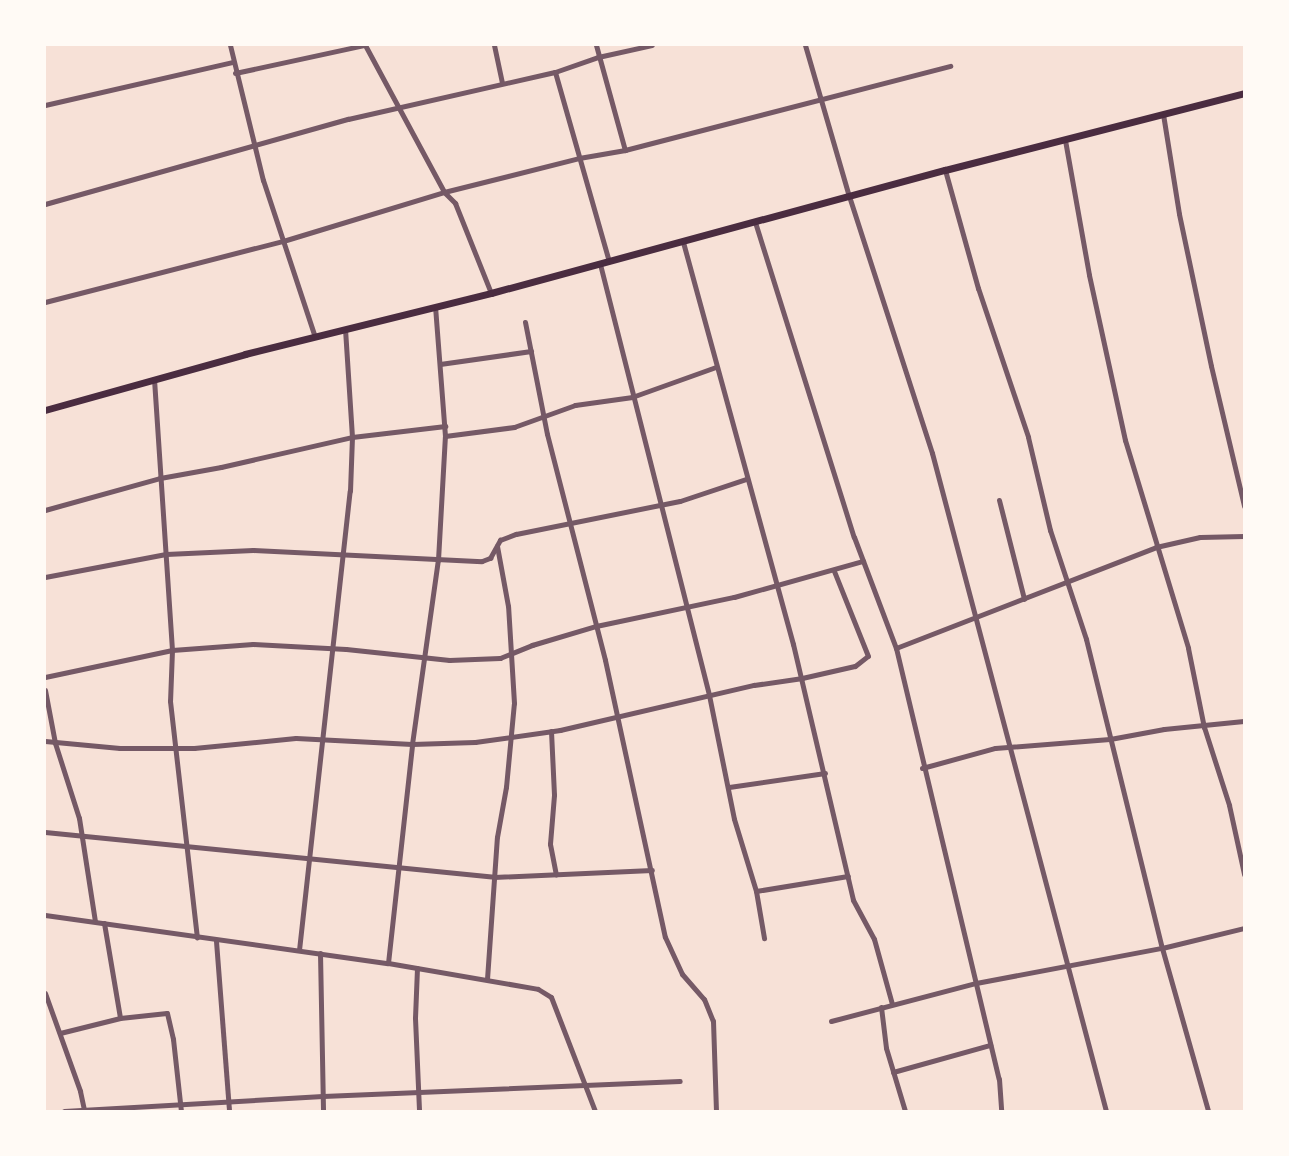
<!DOCTYPE html>
<html>
<head>
<meta charset="utf-8">
<style>
	body { margin:0 }
	#map { position:relative; width:1289px; height:1156px; overflow:hidden; background:#f7e1d7; font-family:"Times New Roman",serif }
	div>[style] { position:absolute }
	.minor>* { height:5px; margin:-2.5px; padding:0 2.5px; transform-origin:2.5px; border-radius:2.5px; background:#755966 }
	.secondary>* { height:7px; margin:-3.5px; padding:0 3.5px; transform-origin:3.5px; border-radius:3.5px; background:#4a2c40 }
	span { translate:-50% -50%; white-space:nowrap; text-align:center; line-height:1.15; -webkit-text-stroke:5px #fffaf5; paint-order:stroke }
	.frame { position:absolute; inset:0; border:46px solid #fffaf5; pointer-events:none }
</style>
</head>
<body>
<div id="map">
	<div class="minor">
		<i style="left:230px;top:45px;width:139px;rotate:76.3deg"></i>
		<i style="left:263px;top:180px;width:165px;rotate:71.7deg"></i>
		<i style="left:365px;top:45px;width:167px;rotate:61.7deg"></i>
		<i style="left:444px;top:192px;width:16px;rotate:45deg"></i>
		<i style="left:455px;top:203px;width:97px;rotate:68.2deg"></i>
		<i style="left:494px;top:45px;width:39px;rotate:78deg"></i>
		<i style="left:596px;top:45px;width:109px;rotate:74.6deg"></i>
		<i style="left:625px;top:150px;width:336px;rotate:-14.5deg"></i>
		<i style="left:805px;top:45px;width:157px;rotate:73.8deg"></i>
		<i style="left:849px;top:196px;width:270px;rotate:72.1deg"></i>
		<i style="left:932px;top:453px;width:681px;rotate:75.19deg"></i>
		<i style="left:555px;top:72px;width:197px;rotate:74.1deg"></i>
		<i style="left:235px;top:73px;width:133px;rotate:-12.2deg"></i>
		<i style="left:45px;top:105px;width:193px;rotate:-12.9deg"></i>
		<i style="left:1163px;top:114px;width:101px;rotate:80.9deg"></i>
		<i style="left:1179px;top:214px;width:155px;rotate:78.1deg"></i>
		<i style="left:1211px;top:366px;width:144px;rotate:76.7deg"></i>
		<i style="left:1065px;top:140px;width:137px;rotate:79.9deg"></i>
		<i style="left:1089px;top:275px;width:169px;rotate:77.7deg"></i>
		<i style="left:1125px;top:440px;width:217px;rotate:73.1deg"></i>
		<i style="left:1188px;top:648px;width:81px;rotate:78.6deg"></i>
		<i style="left:1204px;top:727px;width:82px;rotate:72.2deg"></i>
		<i style="left:1229px;top:805px;width:71px;rotate:77.7deg"></i>
		<i style="left:945px;top:170px;width:123px;rotate:74.4deg"></i>
		<i style="left:978px;top:288px;width:157px;rotate:71.4deg"></i>
		<i style="left:1028px;top:437px;width:96px;rotate:76.7deg"></i>
		<i style="left:1050px;top:530px;width:115px;rotate:71.7deg"></i>
		<i style="left:1086px;top:639px;width:318px;rotate:76.2deg"></i>
		<i style="left:1162px;top:948px;width:169px;rotate:74.2deg"></i>
		<i style="left:45px;top:204px;width:315px;rotate:-15.7deg"></i>
		<i style="left:348px;top:119px;width:212px;rotate:-12.8deg"></i>
		<i style="left:555px;top:72px;width:46px;rotate:-19.2deg"></i>
		<i style="left:598px;top:57px;width:55px;rotate:-12.5deg"></i>
		<i style="left:755px;top:222px;width:330px;rotate:72.6deg"></i>
		<i style="left:854px;top:537px;width:119px;rotate:69.3deg"></i>
		<i style="left:896px;top:648px;width:443px;rotate:76.6deg"></i>
		<i style="left:999px;top:1079px;width:32px;rotate:86deg"></i>
		<i style="left:683px;top:242px;width:417px;rotate:74.7deg"></i>
		<i style="left:793px;top:644px;width:263px;rotate:76.8deg"></i>
		<i style="left:853px;top:900px;width:44px;rotate:61.7deg"></i>
		<i style="left:874px;top:939px;width:67px;rotate:74.5deg"></i>
		<i style="left:600px;top:264px;width:445px;rotate:75.8deg"></i>
		<i style="left:709px;top:695px;width:126px;rotate:78.6deg"></i>
		<i style="left:734px;top:819px;width:75px;rotate:73deg"></i>
		<i style="left:756px;top:891px;width:48px;rotate:80.3deg"></i>
		<i style="left:45px;top:302px;width:246px;rotate:-14.4deg"></i>
		<i style="left:283px;top:241px;width:168px;rotate:-16.9deg"></i>
		<i style="left:444px;top:192px;width:139px;rotate:-14.1deg"></i>
		<i style="left:579px;top:158px;width:47px;rotate:-9.9deg"></i>
		<i style="left:525px;top:322px;width:114px;rotate:78.9deg"></i>
		<i style="left:547px;top:434px;width:233px;rotate:75.6deg"></i>
		<i style="left:605px;top:660px;width:283px;rotate:77.8deg"></i>
		<i style="left:665px;top:937px;width:41px;rotate:65.3deg"></i>
		<i style="left:682px;top:974px;width:33px;rotate:49deg"></i>
		<i style="left:704px;top:999px;width:24px;rotate:68deg"></i>
		<i style="left:713px;top:1021px;width:90px;rotate:88.1deg"></i>
		<i style="left:440px;top:364px;width:92px;rotate:-8.1deg"></i>
		<i style="left:154px;top:379px;width:272px;rotate:86.2deg"></i>
		<i style="left:172px;top:650px;width:51px;rotate:92.2deg"></i>
		<i style="left:170px;top:701px;width:238px;rotate:83.5deg"></i>
		<i style="left:445px;top:436px;width:70px;rotate:-7.4deg"></i>
		<i style="left:514px;top:427px;width:65px;rotate:-19.8deg"></i>
		<i style="left:575px;top:405px;width:58px;rotate:-8deg"></i>
		<i style="left:632px;top:397px;width:89px;rotate:-19.7deg"></i>
		<i style="left:999px;top:500px;width:102px;rotate:75.8deg"></i>
		<i style="left:45px;top:510px;width:119px;rotate:-15.5deg"></i>
		<i style="left:160px;top:478px;width:62px;rotate:-10.2deg"></i>
		<i style="left:221px;top:467px;width:134px;rotate:-12.9deg"></i>
		<i style="left:352px;top:437px;width:94px;rotate:-6.7deg"></i>
		<i style="left:45px;top:577px;width:123px;rotate:-10.8deg"></i>
		<i style="left:166px;top:554px;width:87px;rotate:-2.6deg"></i>
		<i style="left:253px;top:550px;width:229px;rotate:2.8deg"></i>
		<i style="left:482px;top:561px;width:9px;rotate:-21deg"></i>
		<i style="left:490px;top:558px;width:21px;rotate:-61deg"></i>
		<i style="left:500px;top:540px;width:17px;rotate:-21deg"></i>
		<i style="left:516px;top:534px;width:167px;rotate:-11.4deg"></i>
		<i style="left:680px;top:501px;width:70px;rotate:-18.4deg"></i>
		<i style="left:896px;top:648px;width:279px;rotate:-21.2deg"></i>
		<i style="left:1156px;top:547px;width:45px;rotate:-12.8deg"></i>
		<i style="left:1200px;top:537px;width:44px;rotate:-1.3deg"></i>
		<i style="left:45px;top:677px;width:130px;rotate:-12deg"></i>
		<i style="left:172px;top:650px;width:81px;rotate:-4.2deg"></i>
		<i style="left:253px;top:644px;width:93px;rotate:3.1deg"></i>
		<i style="left:346px;top:649px;width:104px;rotate:6.1deg"></i>
		<i style="left:449px;top:660px;width:51px;rotate:-2.2deg"></i>
		<i style="left:500px;top:658px;width:35px;rotate:-22deg"></i>
		<i style="left:532px;top:645px;width:67px;rotate:-16.5deg"></i>
		<i style="left:596px;top:626px;width:141px;rotate:-11.9deg"></i>
		<i style="left:734px;top:597px;width:134px;rotate:-15.6deg"></i>
		<i style="left:45px;top:690px;width:54px;rotate:79.3deg"></i>
		<i style="left:55px;top:743px;width:79px;rotate:72.3deg"></i>
		<i style="left:79px;top:818px;width:104px;rotate:81.2deg"></i>
		<i style="left:551px;top:731px;width:64px;rotate:87.3deg"></i>
		<i style="left:554px;top:795px;width:49px;rotate:94.7deg"></i>
		<i style="left:550px;top:844px;width:31px;rotate:79deg"></i>
		<i style="left:45px;top:741px;width:75px;rotate:5.3deg"></i>
		<i style="left:120px;top:748px;width:74px"></i>
		<i style="left:194px;top:748px;width:102px;rotate:-5.6deg"></i>
		<i style="left:296px;top:738px;width:116px;rotate:3deg"></i>
		<i style="left:412px;top:744px;width:63px;rotate:-1.8deg"></i>
		<i style="left:475px;top:742px;width:86px;rotate:-8deg"></i>
		<i style="left:560px;top:730px;width:199px;rotate:-13.1deg"></i>
		<i style="left:754px;top:685px;width:49px;rotate:-8.3deg"></i>
		<i style="left:802px;top:678px;width:54px;rotate:-12.8deg"></i>
		<i style="left:855px;top:666px;width:16px;rotate:-38deg"></i>
		<i style="left:868px;top:656px;width:92px;rotate:-111.8deg"></i>
		<i style="left:922px;top:768px;width:76px;rotate:-15.3deg"></i>
		<i style="left:995px;top:748px;width:115px;rotate:-4.5deg"></i>
		<i style="left:1110px;top:739px;width:55px;rotate:-10.5deg"></i>
		<i style="left:1164px;top:729px;width:80px;rotate:-5.7deg"></i>
		<i style="left:729px;top:787px;width:97px;rotate:-8.3deg"></i>
		<i style="left:45px;top:832px;width:451px;rotate:5.7deg"></i>
		<i style="left:494px;top:877px;width:158px;rotate:-2.5deg"></i>
		<i style="left:756px;top:891px;width:93px;rotate:-9.3deg"></i>
		<i style="left:45px;top:915px;width:346px;rotate:8deg"></i>
		<i style="left:388px;top:963px;width:152px;rotate:9.8deg"></i>
		<i style="left:538px;top:989px;width:15px;rotate:32deg"></i>
		<i style="left:551px;top:997px;width:122px;rotate:68.9deg"></i>
		<i style="left:104px;top:923px;width:96px;rotate:80.4deg"></i>
		<i style="left:216px;top:941px;width:170px;rotate:85.6deg"></i>
		<i style="left:299px;top:950px;width:462px;rotate:-83.7deg"></i>
		<i style="left:350px;top:491px;width:54px;rotate:-87.9deg"></i>
		<i style="left:352px;top:437px;width:107px;rotate:-93.7deg"></i>
		<i style="left:320px;top:953px;width:158px;rotate:88.9deg"></i>
		<i style="left:388px;top:963px;width:220px;rotate:-83.7deg"></i>
		<i style="left:412px;top:744px;width:186px;rotate:-82deg"></i>
		<i style="left:438px;top:560px;width:124px;rotate:-86.8deg"></i>
		<i style="left:445px;top:436px;width:129px;rotate:-94.4deg"></i>
		<i style="left:417px;top:968px;width:50px;rotate:92.3deg"></i>
		<i style="left:415px;top:1018px;width:93px;rotate:87.5deg"></i>
		<i style="left:487px;top:979px;width:142px;rotate:-86deg"></i>
		<i style="left:497px;top:837px;width:51px;rotate:-79.8deg"></i>
		<i style="left:506px;top:787px;width:84px;rotate:-84.6deg"></i>
		<i style="left:514px;top:703px;width:97px;rotate:-93.5deg"></i>
		<i style="left:508px;top:606px;width:61px;rotate:-100.4deg"></i>
		<i style="left:45px;top:993px;width:104px;rotate:70.3deg"></i>
		<i style="left:80px;top:1091px;width:19px;rotate:78deg"></i>
		<i style="left:881px;top:1007px;width:41px;rotate:83deg"></i>
		<i style="left:886px;top:1048px;width:66px;rotate:73.2deg"></i>
		<i style="left:831px;top:1021px;width:150px;rotate:-14.7deg"></i>
		<i style="left:976px;top:983px;width:189px;rotate:-10.7deg"></i>
		<i style="left:1162px;top:948px;width:84px;rotate:-13.7deg"></i>
		<i style="left:60px;top:1033px;width:62px;rotate:-14deg"></i>
		<i style="left:120px;top:1018px;width:47px;rotate:-6.1deg"></i>
		<i style="left:167px;top:1013px;width:27px;rotate:77deg"></i>
		<i style="left:173px;top:1039px;width:72px;rotate:83.7deg"></i>
		<i style="left:893px;top:1072px;width:101px;rotate:-15.6deg"></i>
		<i style="left:64px;top:1111px;width:259px;rotate:-3.3deg"></i>
		<i style="left:323px;top:1096px;width:357px;rotate:-2.4deg"></i>
	</div>
	<div class="secondary">
		<i style="left:45px;top:410px;width:208px;rotate:-15.6deg"></i>
		<i style="left:245px;top:354px;width:253px;rotate:-13.9deg"></i>
		<i style="left:491px;top:293px;width:470px;rotate:-15.2deg"></i>
		<i style="left:945px;top:170px;width:309px;rotate:-14.4deg"></i>
	</div>
	<div class="frame"></div>
</div>
</body>
</html>
